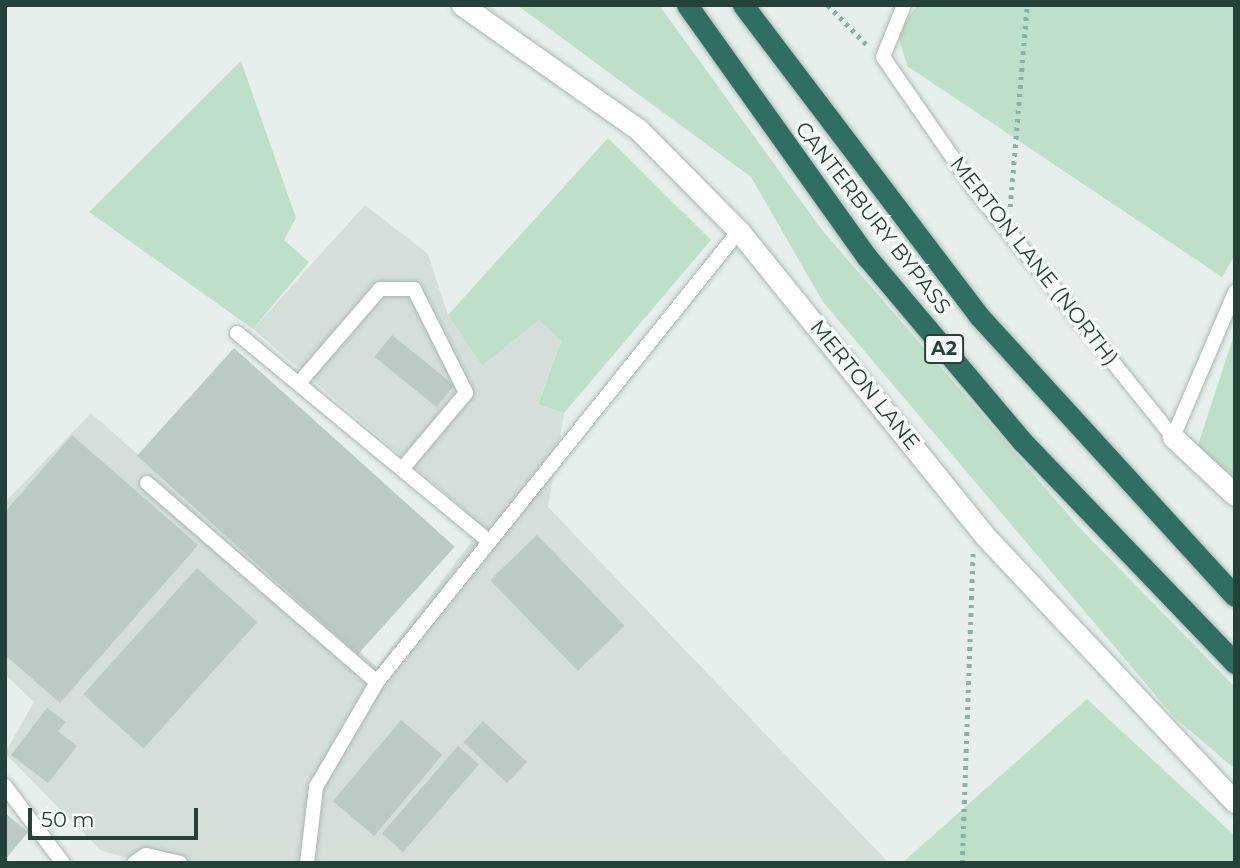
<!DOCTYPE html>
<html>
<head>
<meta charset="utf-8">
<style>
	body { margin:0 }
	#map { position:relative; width:1240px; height:868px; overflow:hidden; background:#e6efeb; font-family:Montserrat,sans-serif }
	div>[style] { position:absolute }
	.built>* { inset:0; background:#d4dfda }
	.green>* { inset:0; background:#bfe0c8 }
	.building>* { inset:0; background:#bbcac4; transform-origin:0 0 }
	.path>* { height:4.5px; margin-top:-2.25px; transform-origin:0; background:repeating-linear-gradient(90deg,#86b3a5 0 3.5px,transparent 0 8.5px) }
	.roads { filter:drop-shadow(0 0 2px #a8b8b2) drop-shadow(0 0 2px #a8b8b2) }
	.lane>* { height:14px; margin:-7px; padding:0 7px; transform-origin:7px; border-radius:7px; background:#fff }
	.street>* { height:21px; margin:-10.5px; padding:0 10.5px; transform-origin:10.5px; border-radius:10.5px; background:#fff }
	.highway>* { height:21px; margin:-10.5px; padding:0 10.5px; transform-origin:10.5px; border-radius:10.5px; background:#2f6f62 }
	span { translate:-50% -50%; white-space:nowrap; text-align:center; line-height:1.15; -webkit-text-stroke:7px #f7fbf9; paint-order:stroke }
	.shield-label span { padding:2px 5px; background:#f7fbf9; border:2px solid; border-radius:5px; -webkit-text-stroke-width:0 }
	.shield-label { font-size:19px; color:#24423a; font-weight:700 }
	.street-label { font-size:21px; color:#24423a }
	.frame { position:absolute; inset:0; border:7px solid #24423a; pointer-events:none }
	.scale { position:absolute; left:28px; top:808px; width:170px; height:32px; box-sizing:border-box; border:4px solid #24423a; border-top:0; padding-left:9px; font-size:21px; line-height:24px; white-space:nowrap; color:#24423a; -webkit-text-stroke:5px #f7fbf9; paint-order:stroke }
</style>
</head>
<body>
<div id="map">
	<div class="built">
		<i style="clip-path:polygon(365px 205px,428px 254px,448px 315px,482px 366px,539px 320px,561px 341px,538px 403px,564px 413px,548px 507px,889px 863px,144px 863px,100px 850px,5px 753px,34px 702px,5px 674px,5px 502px,91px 413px,377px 667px,483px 526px,253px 329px)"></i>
	</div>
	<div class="green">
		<i style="clip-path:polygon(517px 5px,659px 5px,822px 230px,1078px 526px,1235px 687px,1235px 769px,1174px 717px,823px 302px,751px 177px)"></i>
		<i style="clip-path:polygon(917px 5px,1235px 5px,1235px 255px,1222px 277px,907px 66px,898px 34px)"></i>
		<i style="clip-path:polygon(241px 61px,296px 218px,284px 240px,309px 262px,253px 329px,89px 212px)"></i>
		<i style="clip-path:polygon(608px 138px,711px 240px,564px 413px,538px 404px,561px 341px,539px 320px,482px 366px,448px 315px)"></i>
		<i style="clip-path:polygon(1235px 332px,1235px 478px,1197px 448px)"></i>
		<i style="clip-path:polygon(1087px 699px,1235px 836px,1235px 863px,902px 863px)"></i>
	</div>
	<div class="building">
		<i style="left:392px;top:335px;width:80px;height:28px;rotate:39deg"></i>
		<i style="left:234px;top:348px;width:297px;height:145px;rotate:42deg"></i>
		<i style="clip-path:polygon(72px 435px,198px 545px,60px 703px,5px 655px,5px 512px)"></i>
		<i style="left:537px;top:535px;width:126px;height:65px;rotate:46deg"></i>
		<i style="left:197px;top:568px;width:81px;height:170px;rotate:42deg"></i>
		<i style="clip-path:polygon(47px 708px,66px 722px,58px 731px,77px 746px,48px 783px,11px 755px)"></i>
		<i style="left:401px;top:720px;width:54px;height:106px;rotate:40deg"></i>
		<i style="left:483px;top:721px;width:60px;height:29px;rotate:43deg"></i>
		<i style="left:458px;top:746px;width:28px;height:116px;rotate:41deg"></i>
		<i style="clip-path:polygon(5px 813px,28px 832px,5px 860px)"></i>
	</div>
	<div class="path">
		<i style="left:828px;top:5px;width:59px;rotate:45.7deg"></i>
		<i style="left:1010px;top:207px;width:203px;rotate:-85.2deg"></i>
		<i style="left:962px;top:863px;width:310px;rotate:-88deg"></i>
	</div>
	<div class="roads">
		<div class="lane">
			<i style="left:904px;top:5px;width:56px;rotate:112deg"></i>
			<i style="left:883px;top:57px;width:162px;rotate:55.3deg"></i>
			<i style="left:975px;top:190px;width:317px;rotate:51.3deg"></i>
			<i style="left:237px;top:333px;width:325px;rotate:39.6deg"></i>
			<i style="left:299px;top:383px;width:124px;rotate:-49.2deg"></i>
			<i style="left:380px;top:289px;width:34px"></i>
			<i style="left:414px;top:289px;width:116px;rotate:63.4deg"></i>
			<i style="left:466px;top:393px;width:98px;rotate:130deg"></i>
			<i style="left:1173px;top:437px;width:158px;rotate:-66.8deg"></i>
			<i style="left:147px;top:483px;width:304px;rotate:40.9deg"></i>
			<i style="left:5px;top:786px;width:96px;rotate:53deg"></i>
			<i style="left:134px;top:863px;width:14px;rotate:-34deg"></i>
			<i style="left:146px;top:855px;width:35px;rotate:13deg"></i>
			<i style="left:307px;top:863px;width:77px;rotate:-83.2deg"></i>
			<i style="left:316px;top:787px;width:121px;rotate:-59.8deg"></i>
			<i style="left:377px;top:682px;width:578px;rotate:-51.25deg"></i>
		</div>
		<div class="street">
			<i style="left:462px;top:5px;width:215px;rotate:35.2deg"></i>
			<i style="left:638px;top:129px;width:144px;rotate:45.3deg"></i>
			<i style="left:739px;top:231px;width:392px;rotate:51.1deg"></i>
			<i style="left:985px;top:536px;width:365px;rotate:46.8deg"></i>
			<i style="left:1173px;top:437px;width:85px;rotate:43.1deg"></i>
		</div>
		<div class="highway">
			<i style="left:687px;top:5px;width:310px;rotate:54.5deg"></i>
			<i style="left:867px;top:257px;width:241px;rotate:49.9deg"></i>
			<i style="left:1022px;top:441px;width:308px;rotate:46.2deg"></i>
			<i style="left:743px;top:5px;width:390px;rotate:52.8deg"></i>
			<i style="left:979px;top:316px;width:379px;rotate:47.6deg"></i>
		</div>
	</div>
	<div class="shield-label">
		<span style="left:944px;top:349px">A2</span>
	</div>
	<div class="street-label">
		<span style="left:873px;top:218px;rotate:52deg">CANTERBURY BYPASS</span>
		<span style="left:1034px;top:261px;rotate:52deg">MERTON LANE (NORTH)</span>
		<span style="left:865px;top:385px;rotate:51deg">MERTON LANE</span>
	</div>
	<div class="frame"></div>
	<div class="scale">50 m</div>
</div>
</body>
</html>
